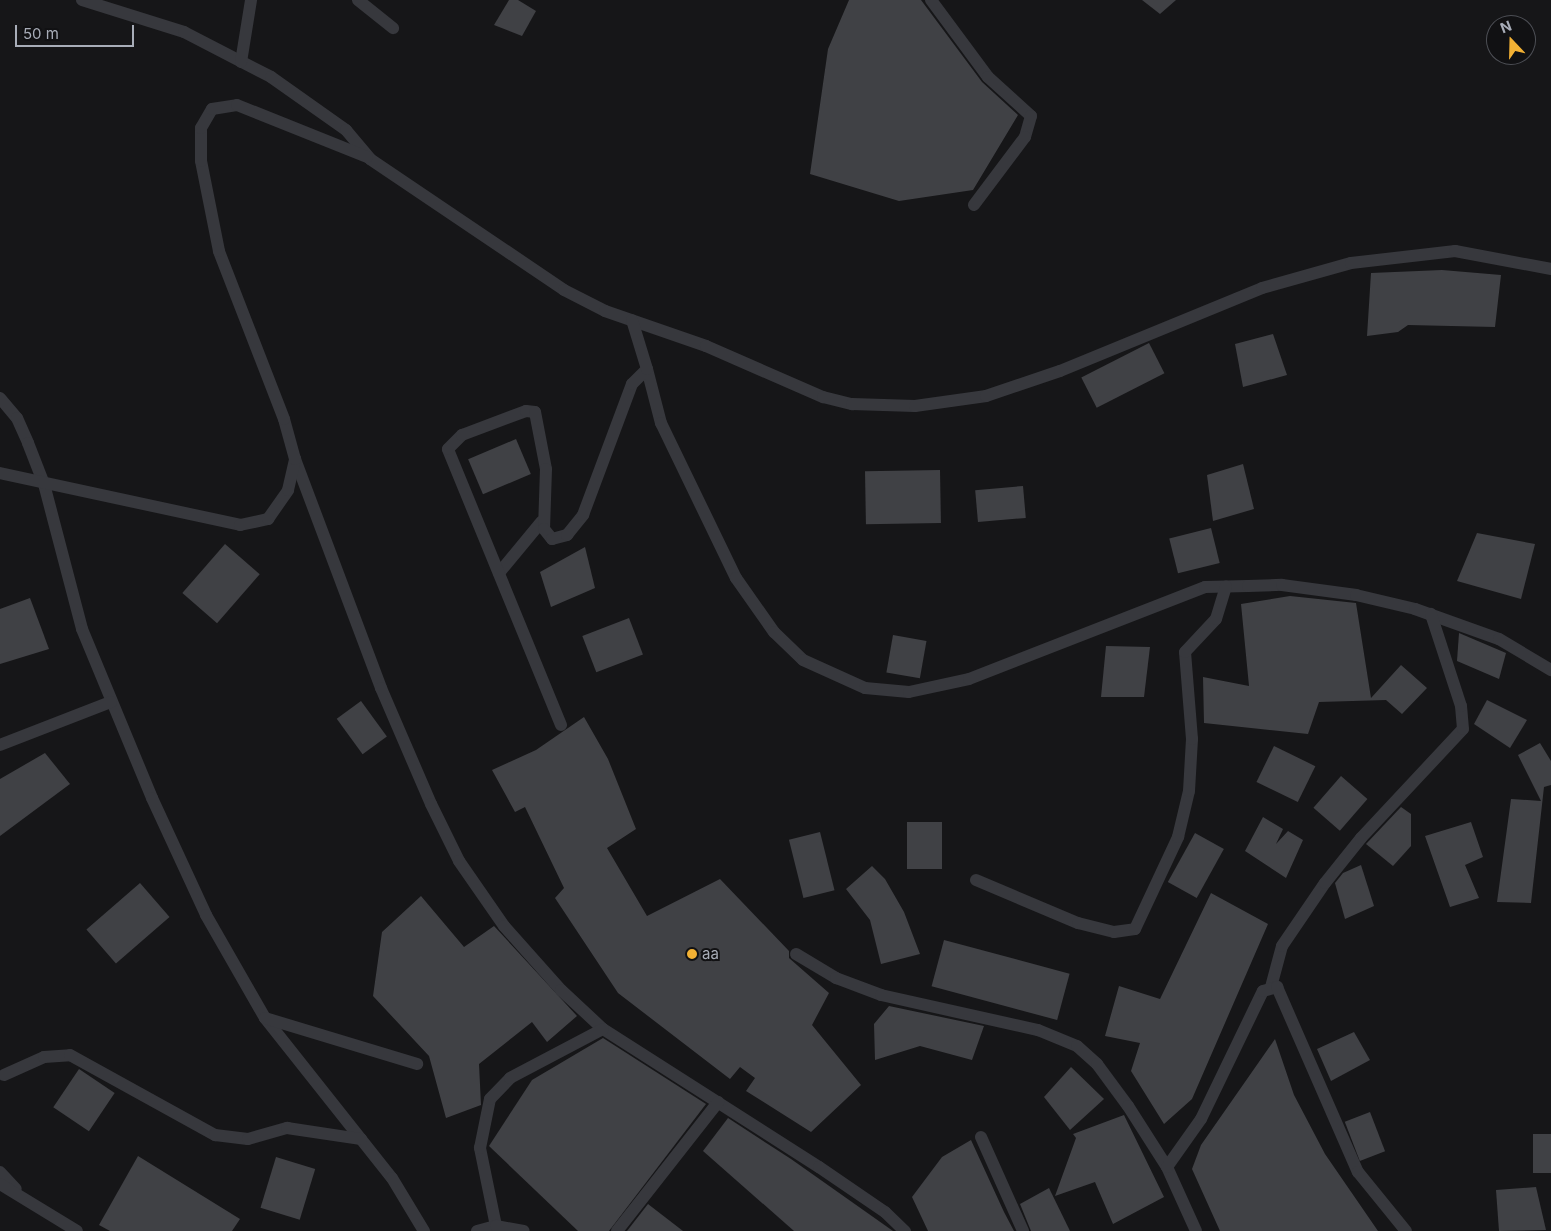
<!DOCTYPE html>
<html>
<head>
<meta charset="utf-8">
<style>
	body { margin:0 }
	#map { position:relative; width:1551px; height:1231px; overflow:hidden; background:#161618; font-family:Inter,sans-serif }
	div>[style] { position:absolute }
	.building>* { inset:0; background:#404145; transform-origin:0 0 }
	.minor>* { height:12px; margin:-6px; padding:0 6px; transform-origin:6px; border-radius:6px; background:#37383d }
	.dots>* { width:14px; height:14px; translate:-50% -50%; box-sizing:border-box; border:2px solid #111113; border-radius:50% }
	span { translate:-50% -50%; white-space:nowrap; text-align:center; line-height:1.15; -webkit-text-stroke:4px #111113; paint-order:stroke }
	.poi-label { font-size:15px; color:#a8adb8 }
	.left { translate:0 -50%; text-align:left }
	.north { position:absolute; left:1486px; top:15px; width:50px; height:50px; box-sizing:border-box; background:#111113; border:1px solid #4d4f55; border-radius:50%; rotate:339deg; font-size:14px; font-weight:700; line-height:20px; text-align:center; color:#a8adb8 }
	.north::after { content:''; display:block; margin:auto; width:18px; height:22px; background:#f2b134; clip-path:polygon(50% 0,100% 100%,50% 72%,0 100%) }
	.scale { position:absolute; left:15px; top:25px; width:119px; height:22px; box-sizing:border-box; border:2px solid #a8adb8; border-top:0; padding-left:6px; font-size:15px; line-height:18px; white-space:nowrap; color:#a8adb8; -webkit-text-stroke:4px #111113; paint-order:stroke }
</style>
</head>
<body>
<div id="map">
	<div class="building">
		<i style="clip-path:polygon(509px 0,518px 0,536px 11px,522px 36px,494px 25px)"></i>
		<i style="clip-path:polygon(849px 0,921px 0,982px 82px,1018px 115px,973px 190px,899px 201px,810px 174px,828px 49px)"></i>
		<i style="clip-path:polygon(1142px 0,1176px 0,1160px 14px)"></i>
		<i style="clip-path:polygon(1442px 270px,1501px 275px,1495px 327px,1408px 325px,1398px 332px,1367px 336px,1371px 273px)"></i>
		<i style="clip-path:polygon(1273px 334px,1287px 375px,1243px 387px,1235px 344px)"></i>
		<i style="left:1149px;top:343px;width:34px;height:76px;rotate:63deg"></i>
		<i style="left:516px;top:439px;width:38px;height:52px;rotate:67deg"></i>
		<i style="clip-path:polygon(1243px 464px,1254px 509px,1213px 521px,1207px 475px)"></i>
		<i style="left:940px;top:470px;width:53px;height:75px;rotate:89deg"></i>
		<i style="left:1023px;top:486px;width:32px;height:48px;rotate:85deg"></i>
		<i style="left:1211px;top:528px;width:36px;height:43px;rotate:76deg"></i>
		<i style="clip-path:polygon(1477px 533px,1535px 544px,1521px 599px,1457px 581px)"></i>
		<i style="left:225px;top:544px;width:46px;height:65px;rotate:41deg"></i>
		<i style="clip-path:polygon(585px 547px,595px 588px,551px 607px,540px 572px)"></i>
		<i style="clip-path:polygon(1290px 596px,1356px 603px,1371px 698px,1401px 665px,1427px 688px,1402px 714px,1386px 700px,1319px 702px,1308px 734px,1204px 723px,1203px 677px,1249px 686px,1241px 604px)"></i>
		<i style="clip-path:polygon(30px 598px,49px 649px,0 664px,0 609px)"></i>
		<i style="left:629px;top:618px;width:39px;height:50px;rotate:69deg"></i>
		<i style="clip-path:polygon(1459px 633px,1506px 653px,1499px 679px,1457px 661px)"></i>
		<i style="left:893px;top:635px;width:34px;height:38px;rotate:10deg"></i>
		<i style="clip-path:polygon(1106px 646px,1150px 647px,1144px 697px,1101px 697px)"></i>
		<i style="clip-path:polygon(1487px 700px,1527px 720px,1510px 748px,1474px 724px)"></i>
		<i style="left:361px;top:701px;width:44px;height:30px;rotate:54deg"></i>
		<i style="clip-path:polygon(584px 717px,608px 759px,636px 829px,607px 848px,647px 916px,720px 879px,789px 951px,789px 958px,829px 993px,812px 1025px,861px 1085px,811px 1132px,746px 1091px,755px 1078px,740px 1067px,730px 1079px,618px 993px,555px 898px,564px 888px,525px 807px,515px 812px,492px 770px,536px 750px)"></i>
		<i style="clip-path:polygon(1540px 743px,1551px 761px,1551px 785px,1544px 787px,1531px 903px,1497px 902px,1511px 799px,1541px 801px,1518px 755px)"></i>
		<i style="left:1274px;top:746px;width:46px;height:40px;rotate:26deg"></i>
		<i style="clip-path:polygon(45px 753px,70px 784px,0 836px,0 779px)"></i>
		<i style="left:1341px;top:776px;width:35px;height:42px;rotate:41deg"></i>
		<i style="clip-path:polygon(1401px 807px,1411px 814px,1411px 846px,1393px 866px,1366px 844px)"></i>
		<i style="clip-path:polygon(1263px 817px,1283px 829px,1276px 844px,1288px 831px,1303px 840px,1286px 878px,1245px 851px)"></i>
		<i style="left:907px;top:822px;width:35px;height:47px"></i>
		<i style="clip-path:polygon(1471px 822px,1483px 857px,1465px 865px,1479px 898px,1450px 907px,1425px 836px)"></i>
		<i style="left:820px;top:832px;width:60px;height:32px;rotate:76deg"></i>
		<i style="left:1195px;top:833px;width:33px;height:56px;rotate:29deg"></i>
		<i style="clip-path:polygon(1361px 865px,1374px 906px,1345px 919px,1335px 883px,1343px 873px)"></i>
		<i style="clip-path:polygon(872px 866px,885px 879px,904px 912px,920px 954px,881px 964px,870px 920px,846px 889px)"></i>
		<i style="left:140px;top:883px;width:45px;height:71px;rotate:49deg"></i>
		<i style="clip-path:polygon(1211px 893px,1268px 924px,1192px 1099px,1164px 1124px,1131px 1071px,1140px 1043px,1105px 1036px,1119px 986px,1160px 999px)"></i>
		<i style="clip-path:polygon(421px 896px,464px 947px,494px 926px,577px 1016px,547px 1042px,532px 1022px,479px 1064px,481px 1105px,446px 1118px,429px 1056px,373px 996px,382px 932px)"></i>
		<i style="left:944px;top:940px;width:130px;height:48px;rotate:15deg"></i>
		<i style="clip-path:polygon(889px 1006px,984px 1026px,972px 1060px,920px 1046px,875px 1060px,874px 1024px)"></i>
		<i style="clip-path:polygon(1354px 1032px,1370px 1060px,1331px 1081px,1317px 1049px)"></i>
		<i style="clip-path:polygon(603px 1038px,706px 1104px,609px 1231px,578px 1231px,489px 1146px,532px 1080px)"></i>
		<i style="clip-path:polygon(1275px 1039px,1294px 1095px,1325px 1154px,1378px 1231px,1220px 1231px,1192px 1169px,1201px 1145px)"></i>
		<i style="clip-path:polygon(1071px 1067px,1104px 1099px,1070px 1130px,1044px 1097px)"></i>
		<i style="left:79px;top:1069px;width:43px;height:46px;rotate:34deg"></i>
		<i style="left:1370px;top:1112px;width:42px;height:27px;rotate:69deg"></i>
		<i style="clip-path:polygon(1124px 1115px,1164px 1197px,1113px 1224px,1095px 1182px,1055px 1196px,1076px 1138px,1073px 1134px)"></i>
		<i style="clip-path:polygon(728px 1118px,791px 1159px,893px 1231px,794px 1231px,703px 1151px)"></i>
		<i style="left:1551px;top:1134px;width:39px;height:18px;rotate:90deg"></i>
		<i style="clip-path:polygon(971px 1140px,1004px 1212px,1014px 1231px,928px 1231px,912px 1197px,942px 1157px)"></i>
		<i style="clip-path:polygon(138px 1156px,240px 1219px,232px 1231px,110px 1231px,99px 1225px)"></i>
		<i style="left:276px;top:1157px;width:41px;height:53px;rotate:17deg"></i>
		<i style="clip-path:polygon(1536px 1187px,1546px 1230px,1499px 1231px,1496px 1190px)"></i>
		<i style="clip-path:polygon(1049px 1188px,1070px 1231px,1031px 1231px,1020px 1204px)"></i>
		<i style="clip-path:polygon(648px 1204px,683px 1231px,627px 1231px)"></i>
	</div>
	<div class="minor">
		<i style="left:82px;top:0;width:107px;rotate:17.4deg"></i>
		<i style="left:184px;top:32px;width:98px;rotate:27.3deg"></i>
		<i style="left:271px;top:77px;width:92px;rotate:35.2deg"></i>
		<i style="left:346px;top:130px;width:38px;rotate:50deg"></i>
		<i style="left:370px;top:159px;width:234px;rotate:34deg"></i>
		<i style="left:564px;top:290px;width:46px;rotate:27.1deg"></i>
		<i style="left:605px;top:311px;width:107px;rotate:19.1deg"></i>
		<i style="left:706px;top:346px;width:128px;rotate:23.6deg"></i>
		<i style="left:823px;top:397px;width:30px;rotate:14deg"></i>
		<i style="left:852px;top:404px;width:63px;rotate:1.8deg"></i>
		<i style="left:915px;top:406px;width:72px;rotate:-8deg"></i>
		<i style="left:986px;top:396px;width:78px;rotate:-18.7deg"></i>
		<i style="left:1060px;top:371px;width:218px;rotate:-22.3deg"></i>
		<i style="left:1262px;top:288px;width:92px;rotate:-15.7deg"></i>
		<i style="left:1351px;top:263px;width:105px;rotate:-6.6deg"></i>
		<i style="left:1455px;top:251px;width:98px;rotate:10.6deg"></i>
		<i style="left:358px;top:0;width:45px;rotate:38.7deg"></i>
		<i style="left:931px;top:0;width:96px;rotate:53.5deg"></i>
		<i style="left:988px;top:77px;width:58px;rotate:42.2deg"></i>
		<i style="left:1031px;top:116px;width:22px;rotate:106deg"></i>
		<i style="left:1025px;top:137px;width:85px;rotate:126.9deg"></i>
		<i style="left:241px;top:62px;width:63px;rotate:-80.8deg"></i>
		<i style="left:647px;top:369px;width:56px;rotate:75.5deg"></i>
		<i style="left:661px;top:423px;width:172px;rotate:64.2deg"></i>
		<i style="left:736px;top:578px;width:66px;rotate:54.9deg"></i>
		<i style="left:774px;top:632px;width:40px;rotate:44deg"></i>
		<i style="left:803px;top:660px;width:68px;rotate:24.3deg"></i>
		<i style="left:865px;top:688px;width:44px;rotate:5.2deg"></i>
		<i style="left:909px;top:692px;width:61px;rotate:-12.2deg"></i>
		<i style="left:969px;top:679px;width:253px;rotate:-21.3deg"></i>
		<i style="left:1205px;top:587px;width:43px;rotate:-1.3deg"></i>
		<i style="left:1248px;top:586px;width:34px;rotate:-2deg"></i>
		<i style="left:1282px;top:585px;width:75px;rotate:7.7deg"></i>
		<i style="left:1356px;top:595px;width:61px;rotate:13.3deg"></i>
		<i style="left:1415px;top:609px;width:89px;rotate:19.7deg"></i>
		<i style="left:1499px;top:639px;width:61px;rotate:30.8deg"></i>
		<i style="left:0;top:398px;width:26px;rotate:50deg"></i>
		<i style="left:17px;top:418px;width:27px;rotate:66deg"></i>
		<i style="left:28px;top:443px;width:44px;rotate:68.7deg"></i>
		<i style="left:44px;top:484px;width:150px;rotate:75.3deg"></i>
		<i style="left:82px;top:629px;width:183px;rotate:67.5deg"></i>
		<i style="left:152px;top:798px;width:129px;rotate:65.2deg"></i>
		<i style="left:206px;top:915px;width:119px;rotate:60.2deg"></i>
		<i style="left:265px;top:1018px;width:204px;rotate:51.6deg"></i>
		<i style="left:392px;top:1178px;width:62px;rotate:58.9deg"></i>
		<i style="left:295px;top:459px;width:245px;rotate:69.4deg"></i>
		<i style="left:381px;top:688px;width:126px;rotate:66.7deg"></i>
		<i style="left:431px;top:804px;width:64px;rotate:63.8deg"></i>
		<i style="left:459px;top:861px;width:79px;rotate:55.3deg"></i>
		<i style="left:504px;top:926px;width:86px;rotate:48.3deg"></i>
		<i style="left:561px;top:990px;width:57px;rotate:42.9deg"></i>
		<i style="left:603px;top:1029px;width:256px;rotate:32.6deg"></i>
		<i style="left:819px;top:1167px;width:80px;rotate:34.3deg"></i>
		<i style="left:885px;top:1212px;width:28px;rotate:44deg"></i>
		<i style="left:0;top:473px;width:246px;rotate:12.2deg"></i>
		<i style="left:240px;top:525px;width:29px;rotate:-12deg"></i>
		<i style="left:268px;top:519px;width:35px;rotate:-55deg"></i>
		<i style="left:288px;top:490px;width:32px;rotate:-77deg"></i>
		<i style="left:295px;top:459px;width:41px;rotate:-105.4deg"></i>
		<i style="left:284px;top:419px;width:180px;rotate:-111.2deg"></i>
		<i style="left:219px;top:251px;width:92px;rotate:-101.3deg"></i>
		<i style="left:201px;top:161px;width:33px;rotate:-90deg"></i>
		<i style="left:201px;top:128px;width:22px;rotate:-60deg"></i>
		<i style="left:212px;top:109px;width:25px;rotate:-9deg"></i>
		<i style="left:237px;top:105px;width:140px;rotate:21.8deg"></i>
		<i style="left:499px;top:573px;width:67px;rotate:-50.4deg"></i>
		<i style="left:561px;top:725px;width:298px;rotate:-112.3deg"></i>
		<i style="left:448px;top:449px;width:20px;rotate:-45deg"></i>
		<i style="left:462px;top:435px;width:68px;rotate:-20.6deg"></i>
		<i style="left:526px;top:411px;width:9px;rotate:6deg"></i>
		<i style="left:535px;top:412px;width:58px;rotate:79.1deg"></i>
		<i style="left:546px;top:469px;width:60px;rotate:91.9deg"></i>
		<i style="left:544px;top:529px;width:13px;rotate:51deg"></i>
		<i style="left:552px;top:539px;width:16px;rotate:-15deg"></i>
		<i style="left:567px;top:535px;width:26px;rotate:-51deg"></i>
		<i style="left:583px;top:515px;width:140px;rotate:-69.5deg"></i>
		<i style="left:632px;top:384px;width:21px;rotate:-45deg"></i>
		<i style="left:647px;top:369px;width:51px;rotate:-107deg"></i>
		<i style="left:0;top:745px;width:119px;rotate:-21.2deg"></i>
		<i style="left:976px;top:880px;width:111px;rotate:22.9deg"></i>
		<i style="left:1078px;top:923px;width:37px;rotate:14deg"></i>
		<i style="left:1114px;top:932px;width:21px;rotate:-8deg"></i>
		<i style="left:1135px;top:929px;width:102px;rotate:-64.9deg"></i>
		<i style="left:1178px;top:837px;width:47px;rotate:-76.6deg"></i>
		<i style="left:1189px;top:791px;width:52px;rotate:-86.7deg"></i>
		<i style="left:1192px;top:739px;width:87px;rotate:-94.6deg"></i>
		<i style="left:1185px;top:652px;width:45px;rotate:-46.8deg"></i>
		<i style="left:1216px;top:619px;width:34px;rotate:-73deg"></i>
		<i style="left:796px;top:954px;width:47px;rotate:31deg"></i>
		<i style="left:836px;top:978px;width:48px;rotate:20.7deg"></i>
		<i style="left:881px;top:995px;width:161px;rotate:12.6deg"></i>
		<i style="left:1038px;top:1030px;width:42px;rotate:22.3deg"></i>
		<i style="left:1077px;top:1046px;width:27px;rotate:42deg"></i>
		<i style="left:1097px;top:1064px;width:52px;rotate:53.6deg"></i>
		<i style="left:1128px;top:1106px;width:72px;rotate:57.4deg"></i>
		<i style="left:1167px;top:1167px;width:70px;rotate:65.6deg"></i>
		<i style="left:1271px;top:987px;width:42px;rotate:-75deg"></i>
		<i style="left:1282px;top:946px;width:76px;rotate:-55.7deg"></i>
		<i style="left:1325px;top:883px;width:58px;rotate:-51.3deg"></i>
		<i style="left:1361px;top:838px;width:149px;rotate:-46.9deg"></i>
		<i style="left:1463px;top:729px;width:23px;rotate:-95deg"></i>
		<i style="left:1461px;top:706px;width:97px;rotate:-108.1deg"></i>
		<i style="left:265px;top:1018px;width:159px;rotate:16.8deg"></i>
		<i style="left:4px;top:1075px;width:44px;rotate:-24.2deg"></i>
		<i style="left:44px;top:1057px;width:26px;rotate:-4deg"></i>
		<i style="left:70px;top:1055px;width:166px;rotate:28.9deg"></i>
		<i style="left:215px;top:1135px;width:33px;rotate:7deg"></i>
		<i style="left:248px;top:1139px;width:41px;rotate:-15.8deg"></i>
		<i style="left:287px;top:1128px;width:75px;rotate:8.5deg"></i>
		<i style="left:981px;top:1137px;width:103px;rotate:65.9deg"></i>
		<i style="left:1167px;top:1167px;width:59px;rotate:-54.7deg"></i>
		<i style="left:1201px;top:1119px;width:142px;rotate:-64.2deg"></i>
		<i style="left:1263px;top:991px;width:15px;rotate:-16deg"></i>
		<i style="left:1277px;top:987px;width:202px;rotate:66.4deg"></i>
		<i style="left:1358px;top:1172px;width:76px;rotate:50.9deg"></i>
		<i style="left:0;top:1172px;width:23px;rotate:47deg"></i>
		<i style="left:0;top:1184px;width:90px;rotate:31.4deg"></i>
		<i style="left:496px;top:1226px;width:80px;rotate:-101.6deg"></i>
		<i style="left:480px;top:1148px;width:50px;rotate:-78.5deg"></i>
		<i style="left:490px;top:1099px;width:29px;rotate:-46deg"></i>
		<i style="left:510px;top:1078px;width:105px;rotate:-27.8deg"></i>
		<i style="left:477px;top:1231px;width:20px;rotate:-15deg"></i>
		<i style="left:496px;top:1226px;width:28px;rotate:10deg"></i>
		<i style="left:617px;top:1231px;width:164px;rotate:-51.9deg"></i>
	</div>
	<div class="dots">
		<i style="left:692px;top:954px;background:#f2b134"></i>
	</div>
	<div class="poi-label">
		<span class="left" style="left:702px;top:954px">aa</span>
	</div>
	<div class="north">N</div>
	<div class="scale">50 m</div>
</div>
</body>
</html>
